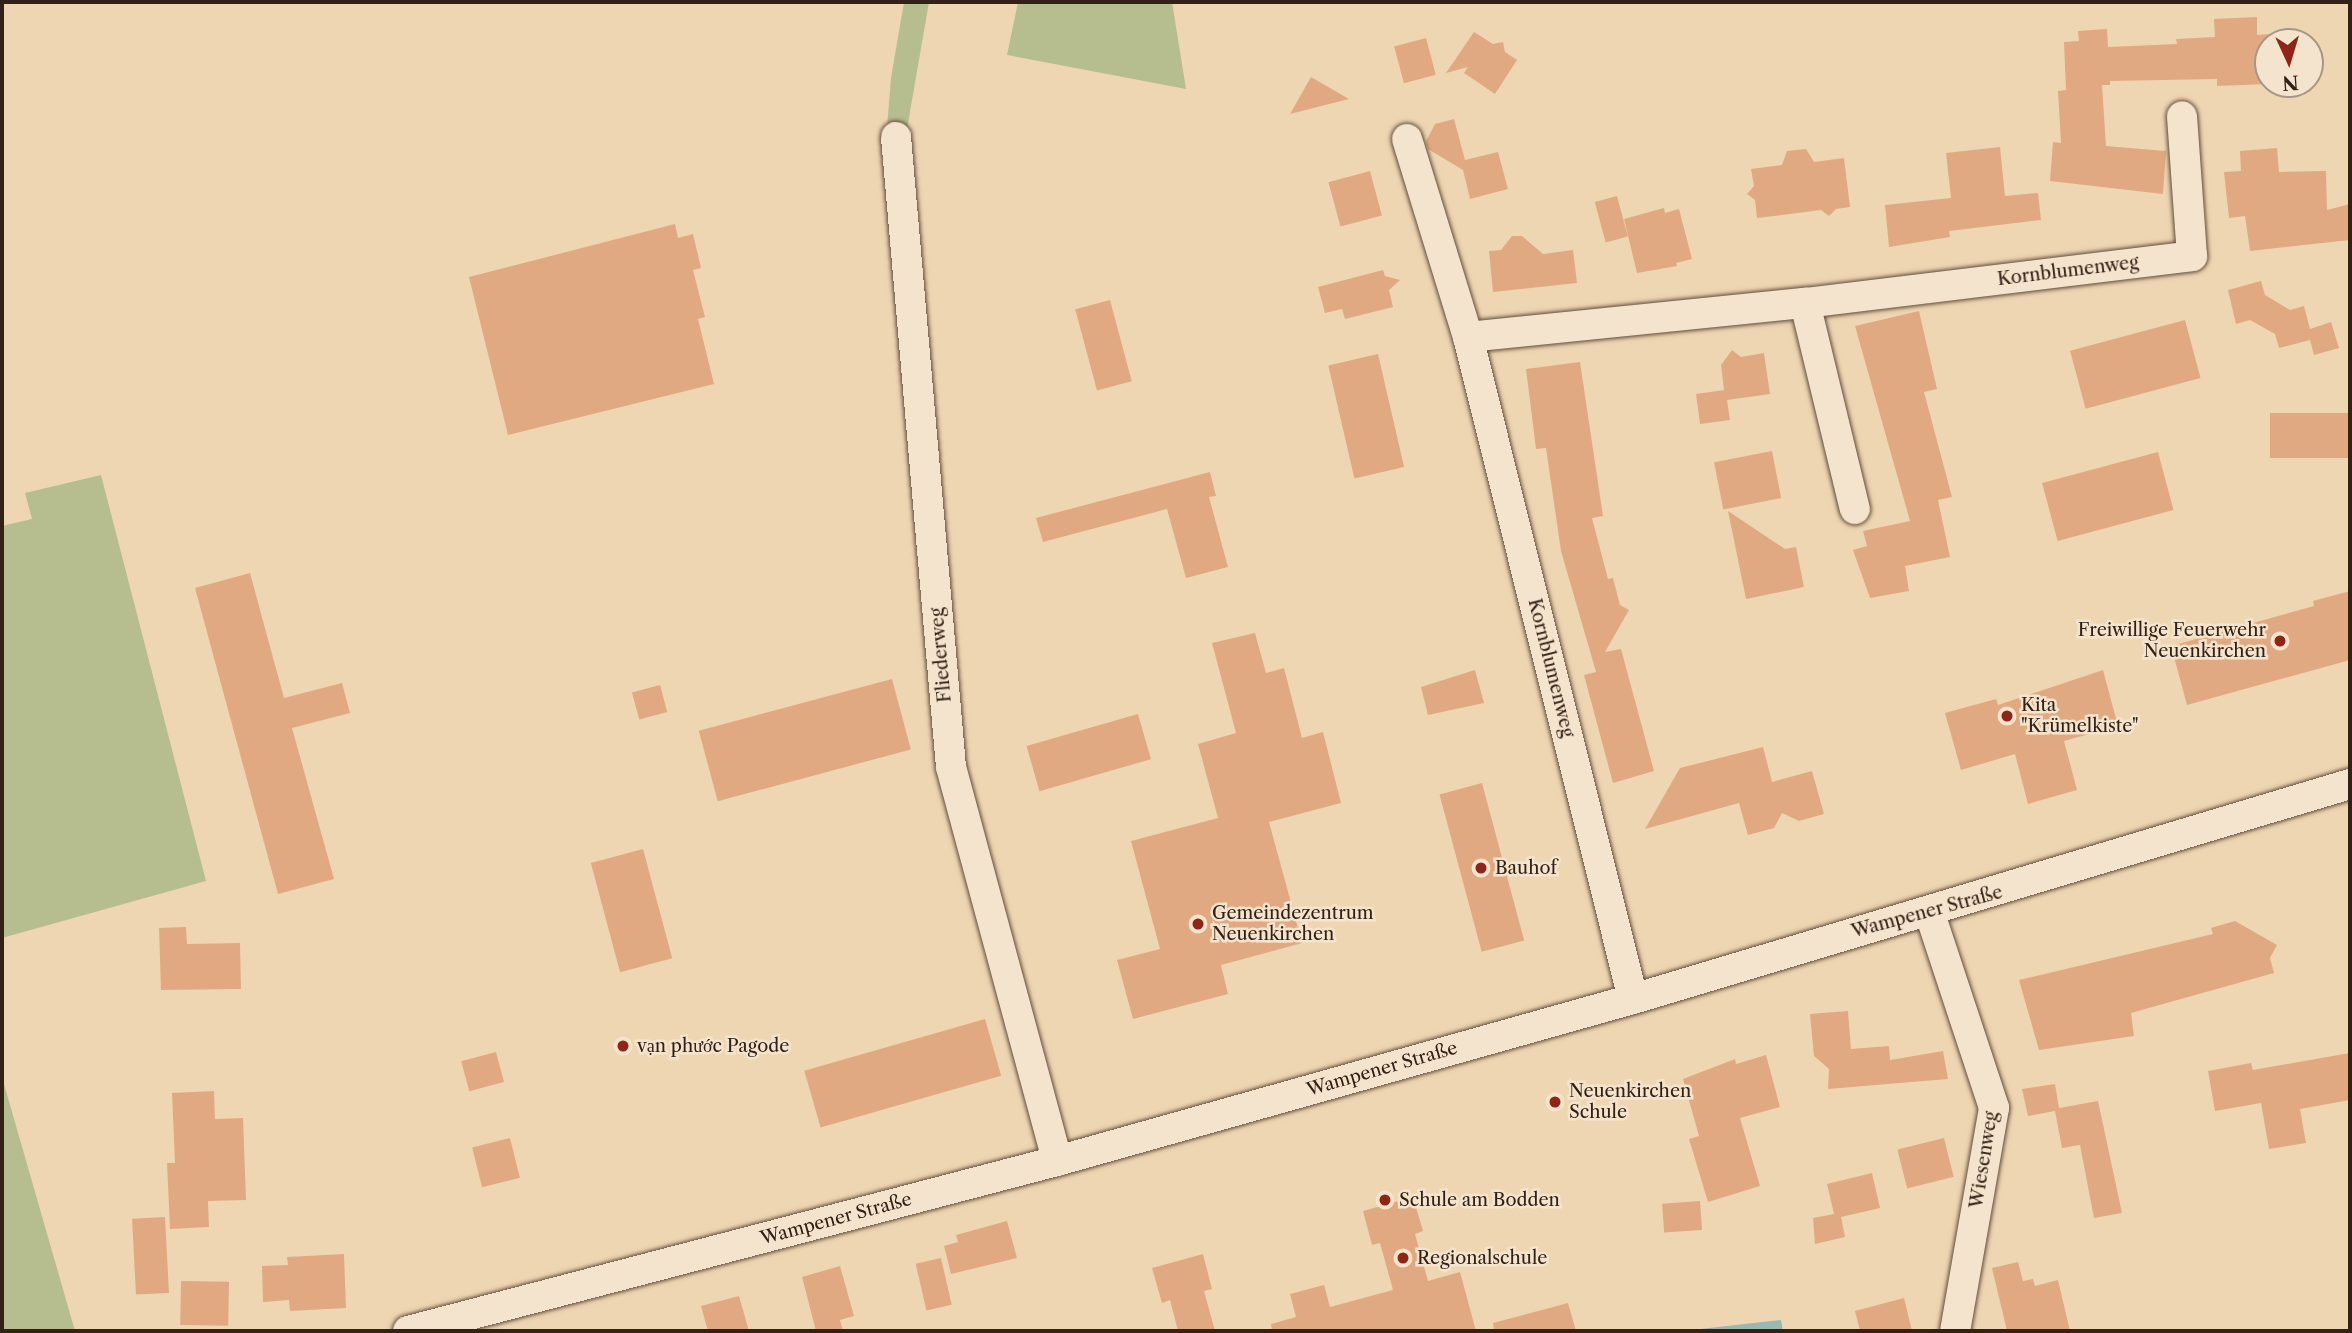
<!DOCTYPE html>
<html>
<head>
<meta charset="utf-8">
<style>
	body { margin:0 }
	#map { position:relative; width:2352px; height:1333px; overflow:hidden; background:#efd6b2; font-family:"Libre Caslon Text",serif }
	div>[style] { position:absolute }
	.green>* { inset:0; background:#b6be8f }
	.water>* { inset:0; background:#9ab8b1 }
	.building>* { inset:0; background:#e1a982; transform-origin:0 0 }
	.roads { filter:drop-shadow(0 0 2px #624e3d) drop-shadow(0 0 2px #624e3d) }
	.minor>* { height:30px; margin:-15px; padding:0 15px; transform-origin:15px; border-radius:15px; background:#f5e4cd }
	.dots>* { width:19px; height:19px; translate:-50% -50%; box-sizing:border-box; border:4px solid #f5e4cd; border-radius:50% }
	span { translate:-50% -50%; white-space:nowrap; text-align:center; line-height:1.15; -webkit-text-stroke:5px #f5e4cd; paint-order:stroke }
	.street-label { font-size:18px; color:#332016 }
	.poi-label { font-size:18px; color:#332016 }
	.right { translate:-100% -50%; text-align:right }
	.left { translate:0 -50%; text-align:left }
	.frame { position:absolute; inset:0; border:4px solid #332016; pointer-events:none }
	.north { position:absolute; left:2254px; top:28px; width:70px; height:70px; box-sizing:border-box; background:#f5e4cd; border:2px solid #a79684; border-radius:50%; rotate:176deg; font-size:19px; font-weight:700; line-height:28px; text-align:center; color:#332016 }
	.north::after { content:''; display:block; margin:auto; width:24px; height:32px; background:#8f2418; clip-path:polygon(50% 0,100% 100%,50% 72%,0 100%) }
</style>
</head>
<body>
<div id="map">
	<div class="green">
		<i style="clip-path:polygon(904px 2px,929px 2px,906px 135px,886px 140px,891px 78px)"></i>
		<i style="clip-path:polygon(1018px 2px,1172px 2px,1186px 89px,1007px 55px)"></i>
		<i style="clip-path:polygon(101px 475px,206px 881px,2px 938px,2px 526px,32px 519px,25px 493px)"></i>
		<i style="clip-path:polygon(2px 1077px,75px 1331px,2px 1331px)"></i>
	</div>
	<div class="water">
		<i style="clip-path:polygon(1781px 1320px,1783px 1331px,1683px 1331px)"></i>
	</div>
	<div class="building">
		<i style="clip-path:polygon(2257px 17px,2257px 35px,2268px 34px,2268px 84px,2217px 86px,2217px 79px,2110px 81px,2110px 85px,2102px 85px,2106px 146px,2166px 151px,2163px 194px,2050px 181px,2053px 142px,2061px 143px,2058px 91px,2066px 90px,2064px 42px,2079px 41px,2078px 31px,2107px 29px,2108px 47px,2177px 44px,2176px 39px,2215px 37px,2214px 19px)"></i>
		<i style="clip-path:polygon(1474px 32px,1493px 44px,1503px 42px,1505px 52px,1517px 60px,1495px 94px,1464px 73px,1468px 67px,1446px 73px)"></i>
		<i style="left:1426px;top:38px;width:38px;height:33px;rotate:75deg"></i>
		<i style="clip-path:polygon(1311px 77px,1349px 99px,1290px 114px)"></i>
		<i style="clip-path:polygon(1454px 119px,1465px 160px,1498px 152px,1508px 189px,1470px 199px,1463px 170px,1428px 149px,1426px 141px,1435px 124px)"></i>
		<i style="clip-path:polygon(2000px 147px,2005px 196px,2038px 193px,2041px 220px,1949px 231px,1950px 237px,1889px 247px,1885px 205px,1951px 198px,1946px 153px)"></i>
		<i style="clip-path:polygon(2277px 148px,2279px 172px,2326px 171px,2327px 210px,2350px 204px,2350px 240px,2250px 251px,2245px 216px,2229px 218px,2224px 172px,2241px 171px,2240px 151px)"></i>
		<i style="clip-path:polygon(1806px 149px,1814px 162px,1844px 158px,1850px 207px,1836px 209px,1829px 216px,1821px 210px,1757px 218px,1755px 200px,1747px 194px,1754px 186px,1751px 169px,1782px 165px,1787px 151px)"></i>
		<i style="left:1370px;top:171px;width:46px;height:43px;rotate:75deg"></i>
		<i style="left:1617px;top:196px;width:42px;height:23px;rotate:75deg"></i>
		<i style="clip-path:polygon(1664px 208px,1665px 213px,1679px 209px,1692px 259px,1676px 263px,1677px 266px,1637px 273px,1624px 219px)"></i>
		<i style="clip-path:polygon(675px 224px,678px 238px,693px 234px,701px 268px,693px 270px,705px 317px,698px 319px,714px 384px,508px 435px,469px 277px)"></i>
		<i style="clip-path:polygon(1512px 236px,1522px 236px,1543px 254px,1573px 250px,1577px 283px,1493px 292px,1489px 251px,1501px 250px)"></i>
		<i style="clip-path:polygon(1383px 270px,1385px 276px,1400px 280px,1389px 290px,1393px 307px,1345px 319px,1342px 309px,1325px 313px,1318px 287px)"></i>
		<i style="clip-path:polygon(2261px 281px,2265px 295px,2290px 310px,2304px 306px,2310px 329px,2331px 322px,2339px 348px,2314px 355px,2310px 340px,2279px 348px,2275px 334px,2250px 320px,2236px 324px,2228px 290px)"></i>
		<i style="left:1110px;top:300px;width:84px;height:36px;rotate:75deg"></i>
		<i style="clip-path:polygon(1919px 311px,1937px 389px,1924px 392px,1952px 497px,1938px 500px,1950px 557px,1905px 566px,1909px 591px,1870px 598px,1853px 550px,1867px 546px,1863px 531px,1910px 521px,1855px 326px)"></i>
		<i style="left:2185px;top:320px;width:60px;height:119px;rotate:75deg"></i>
		<i style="clip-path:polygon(1732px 350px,1741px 357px,1764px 353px,1770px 394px,1727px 400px,1730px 420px,1700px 424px,1696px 394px,1724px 390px,1721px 365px)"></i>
		<i style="left:1378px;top:354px;width:116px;height:51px;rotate:77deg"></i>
		<i style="clip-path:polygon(1580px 362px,1603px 516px,1592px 518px,1608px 579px,1613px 578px,1620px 605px,1629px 610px,1605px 652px,1621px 649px,1654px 771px,1613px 783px,1584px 675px,1596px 672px,1561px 551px,1546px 448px,1536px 449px,1526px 369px)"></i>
		<i style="left:2350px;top:413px;width:45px;height:80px;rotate:90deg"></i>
		<i style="left:1772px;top:451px;width:48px;height:59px;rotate:79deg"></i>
		<i style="left:2158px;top:452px;width:60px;height:120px;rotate:75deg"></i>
		<i style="clip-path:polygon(1210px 472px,1216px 496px,1209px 497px,1228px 567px,1186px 578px,1167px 509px,1043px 542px,1036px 518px)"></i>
		<i style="clip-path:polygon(1728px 511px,1785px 549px,1796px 547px,1804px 587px,1746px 599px)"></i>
		<i style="clip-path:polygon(250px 573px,284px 698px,342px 683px,350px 713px,292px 728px,334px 879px,278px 894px,195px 588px)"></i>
		<i style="clip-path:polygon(2350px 591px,2350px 660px,2187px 705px,2171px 646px,2314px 606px,2313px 601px)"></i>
		<i style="clip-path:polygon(1255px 633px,1266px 673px,1284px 668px,1302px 738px,1323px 732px,1341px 803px,1269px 822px,1302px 943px,1221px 965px,1228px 994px,1133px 1019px,1117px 960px,1160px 949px,1131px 841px,1218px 818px,1198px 744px,1236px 733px,1212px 643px)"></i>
		<i style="clip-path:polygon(1475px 670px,1484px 703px,1428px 715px,1421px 687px)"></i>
		<i style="clip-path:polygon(2103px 670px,2118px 726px,2064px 741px,2077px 790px,2028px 804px,2015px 754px,1961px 770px,1945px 713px,1996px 699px,1998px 705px)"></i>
		<i style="left:892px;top:679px;width:73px;height:200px;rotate:75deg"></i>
		<i style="left:660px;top:685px;width:28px;height:29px;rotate:75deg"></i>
		<i style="left:1138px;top:714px;width:47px;height:116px;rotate:74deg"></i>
		<i style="clip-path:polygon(1763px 747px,1772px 782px,1812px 771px,1824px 814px,1799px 821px,1782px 813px,1774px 828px,1748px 835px,1739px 803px,1645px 829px,1680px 768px)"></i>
		<i style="left:1482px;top:783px;width:163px;height:44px;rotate:75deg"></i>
		<i style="left:643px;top:849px;width:113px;height:54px;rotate:75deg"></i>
		<i style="clip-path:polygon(2235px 921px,2277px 945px,2270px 958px,2274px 973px,2131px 1013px,2134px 1036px,2039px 1050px,2019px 980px,2213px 934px,2211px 928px)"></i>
		<i style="clip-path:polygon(186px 927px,187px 944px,240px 943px,241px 989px,161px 990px,159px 928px)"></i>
		<i style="clip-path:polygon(1848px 1011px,1851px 1049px,1889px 1046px,1890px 1060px,1943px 1051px,1948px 1079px,1828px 1089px,1829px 1069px,1814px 1056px,1810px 1014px)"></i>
		<i style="left:985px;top:1019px;width:59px;height:188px;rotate:74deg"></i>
		<i style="left:496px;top:1052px;width:31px;height:36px;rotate:75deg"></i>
		<i style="clip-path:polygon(2350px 1053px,2350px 1100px,2300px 1109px,2306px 1143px,2269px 1149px,2261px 1103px,2215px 1111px,2208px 1071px,2251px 1063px,2253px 1070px)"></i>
		<i style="clip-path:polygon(1766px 1055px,1780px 1107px,1740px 1118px,1760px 1186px,1708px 1202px,1689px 1139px,1699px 1136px,1683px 1079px,1735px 1059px,1736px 1064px)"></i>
		<i style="clip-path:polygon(2055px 1084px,2059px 1108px,2098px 1101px,2122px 1213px,2094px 1218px,2080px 1145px,2062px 1148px,2055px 1111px,2028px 1116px,2022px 1089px)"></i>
		<i style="clip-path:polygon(214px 1091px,215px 1119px,243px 1118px,246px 1200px,208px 1201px,209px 1227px,170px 1229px,167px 1163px,175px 1163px,172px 1093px)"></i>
		<i style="left:510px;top:1138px;width:41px;height:39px;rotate:76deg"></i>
		<i style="left:1944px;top:1138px;width:40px;height:48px;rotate:76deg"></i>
		<i style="clip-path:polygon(1872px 1173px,1880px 1208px,1841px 1217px,1845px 1237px,1815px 1244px,1813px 1218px,1834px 1214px,1827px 1184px)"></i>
		<i style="clip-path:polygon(1413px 1197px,1423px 1231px,1415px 1234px,1428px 1281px,1460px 1272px,1476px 1331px,1272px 1331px,1271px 1324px,1296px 1317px,1290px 1294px,1324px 1285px,1330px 1307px,1393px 1290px,1380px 1243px,1372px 1245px,1363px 1211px)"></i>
		<i style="left:1700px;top:1201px;width:29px;height:38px;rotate:86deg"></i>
		<i style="left:165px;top:1217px;width:76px;height:33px;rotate:87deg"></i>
		<i style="clip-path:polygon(1007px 1221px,1017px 1258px,951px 1274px,944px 1246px,958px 1242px,956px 1235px)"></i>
		<i style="clip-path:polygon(344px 1254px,346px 1308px,290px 1311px,289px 1300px,263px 1302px,262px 1266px,288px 1265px,287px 1257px)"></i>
		<i style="clip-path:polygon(1203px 1254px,1212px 1289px,1204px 1291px,1215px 1331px,1178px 1331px,1170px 1300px,1162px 1303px,1152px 1268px)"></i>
		<i style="left:941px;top:1258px;width:48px;height:26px;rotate:77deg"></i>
		<i style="clip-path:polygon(2018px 1262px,2023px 1281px,2033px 1279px,2035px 1286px,2058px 1280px,2070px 1331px,2007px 1331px,1992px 1268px)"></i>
		<i style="clip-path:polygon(840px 1266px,854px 1316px,840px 1320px,843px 1331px,816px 1331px,802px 1277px)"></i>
		<i style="left:181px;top:1281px;width:48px;height:44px;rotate:1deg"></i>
		<i style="clip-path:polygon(739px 1296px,749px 1331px,708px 1331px,701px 1306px)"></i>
		<i style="clip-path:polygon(1904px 1298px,1912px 1331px,1860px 1331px,1855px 1311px)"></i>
		<i style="clip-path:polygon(1568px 1303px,1576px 1331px,1494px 1331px,1493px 1323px)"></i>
	</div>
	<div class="roads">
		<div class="minor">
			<i style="left:896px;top:137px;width:632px;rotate:85.01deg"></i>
			<i style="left:951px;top:767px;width:408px;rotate:74.9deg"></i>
			<i style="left:1407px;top:139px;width:207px;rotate:72.9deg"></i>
			<i style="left:1468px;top:337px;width:682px;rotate:76deg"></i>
			<i style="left:1805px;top:303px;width:212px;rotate:76.4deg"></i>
			<i style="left:1468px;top:337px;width:339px;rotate:-5.8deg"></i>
			<i style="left:1805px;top:303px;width:390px;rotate:-6.9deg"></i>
			<i style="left:2192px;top:256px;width:140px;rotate:-94.1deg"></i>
			<i style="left:1930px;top:914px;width:204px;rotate:71.7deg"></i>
			<i style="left:1994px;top:1108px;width:226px;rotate:99.9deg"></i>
			<i style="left:408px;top:1331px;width:671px;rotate:-14.68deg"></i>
			<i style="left:1057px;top:1161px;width:598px;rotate:-15.71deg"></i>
			<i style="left:1633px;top:999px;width:749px;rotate:-16.69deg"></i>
		</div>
	</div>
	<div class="dots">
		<i style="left:2280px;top:641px;background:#8f2418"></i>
		<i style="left:2007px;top:716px;background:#8f2418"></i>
		<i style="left:1481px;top:868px;background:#8f2418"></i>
		<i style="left:1198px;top:924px;background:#8f2418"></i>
		<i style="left:623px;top:1046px;background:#8f2418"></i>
		<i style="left:1555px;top:1102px;background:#8f2418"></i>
		<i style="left:1385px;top:1200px;background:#8f2418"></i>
		<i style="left:1403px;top:1258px;background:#8f2418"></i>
	</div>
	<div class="street-label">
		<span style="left:2068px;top:271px;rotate:-7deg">Kornblumenweg</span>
		<span style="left:941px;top:655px;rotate:-95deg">Fliederweg</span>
		<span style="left:1551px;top:668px;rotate:76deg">Kornblumenweg</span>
		<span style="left:1927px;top:912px;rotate:-15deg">Wampener Straße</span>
		<span style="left:1382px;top:1069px;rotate:-16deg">Wampener Straße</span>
		<span style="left:1984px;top:1160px;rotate:-81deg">Wiesenweg</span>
		<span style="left:836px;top:1219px;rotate:-15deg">Wampener Straße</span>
	</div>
	<div class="poi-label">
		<span class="right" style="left:2266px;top:641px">Freiwillige Feuerwehr<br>Neuenkirchen</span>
		<span class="left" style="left:2021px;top:716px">Kita<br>"Krümelkiste"</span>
		<span class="left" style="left:1495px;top:868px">Bauhof</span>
		<span class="left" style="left:1212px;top:924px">Gemeindezentrum<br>Neuenkirchen</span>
		<span class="left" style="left:637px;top:1046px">vạn phước Pagode</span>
		<span class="left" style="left:1569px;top:1102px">Neuenkirchen<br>Schule</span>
		<span class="left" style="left:1399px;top:1200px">Schule am Bodden</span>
		<span class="left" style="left:1417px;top:1258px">Regionalschule</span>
	</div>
	<div class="frame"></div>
	<div class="north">N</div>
</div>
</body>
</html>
